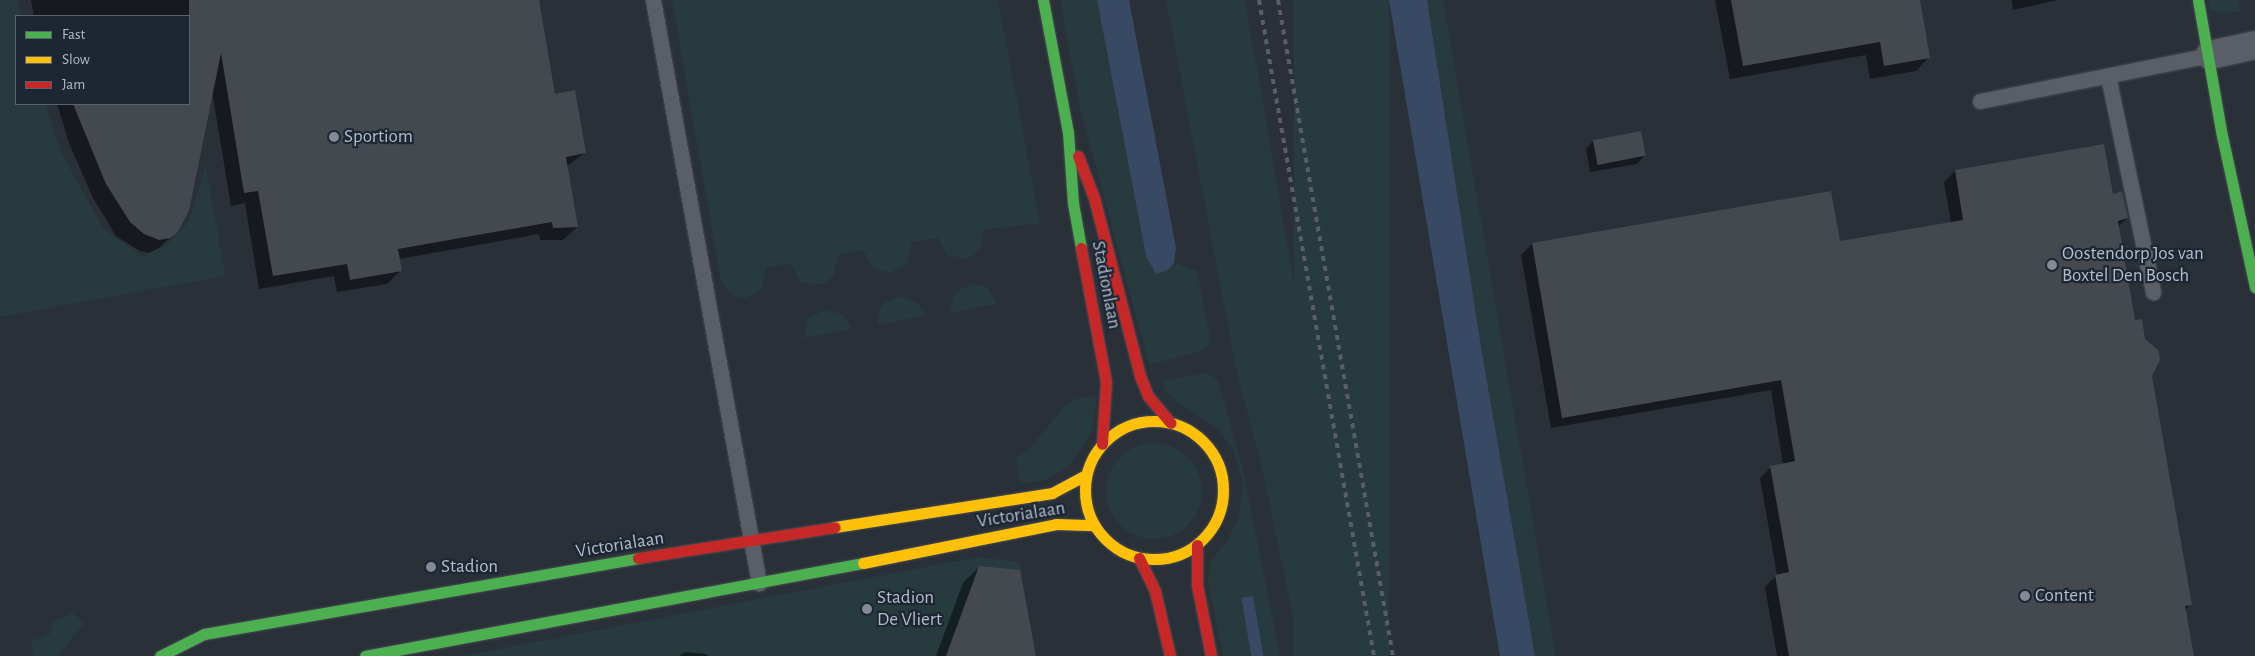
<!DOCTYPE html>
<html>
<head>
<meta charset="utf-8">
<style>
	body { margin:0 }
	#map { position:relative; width:2255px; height:656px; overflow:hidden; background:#2a3038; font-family:"Alegreya Sans",sans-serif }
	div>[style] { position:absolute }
	.green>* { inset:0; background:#273a3e; transform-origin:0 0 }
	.round { border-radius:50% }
	.water>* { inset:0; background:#384963; transform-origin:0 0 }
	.shadow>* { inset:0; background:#0007 }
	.building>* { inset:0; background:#444950; transform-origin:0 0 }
	.roads { filter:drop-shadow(0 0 1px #484c53) drop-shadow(0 0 1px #484c53) }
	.lane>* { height:15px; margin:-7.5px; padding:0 7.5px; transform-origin:7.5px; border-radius:7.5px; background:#5a5e66 }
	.street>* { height:28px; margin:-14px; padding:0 14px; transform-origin:14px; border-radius:14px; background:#5a5e66 }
	.fast>* { height:11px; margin:-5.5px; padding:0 5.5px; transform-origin:5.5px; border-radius:5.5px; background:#4caf50 }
	.slow>* { height:11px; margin:-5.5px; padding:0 5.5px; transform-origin:5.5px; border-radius:5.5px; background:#ffc107 }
	.slow>.ring { margin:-5.5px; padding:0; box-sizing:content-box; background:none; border:11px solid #ffc107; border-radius:50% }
	.jam>* { height:11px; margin:-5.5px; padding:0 5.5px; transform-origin:5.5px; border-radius:5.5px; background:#c62828 }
	.rail>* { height:4px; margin-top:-2px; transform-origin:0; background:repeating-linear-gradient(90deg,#595d64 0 5px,transparent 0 10px) }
	.dots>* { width:14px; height:14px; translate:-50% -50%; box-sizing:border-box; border:2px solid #1d2633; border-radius:50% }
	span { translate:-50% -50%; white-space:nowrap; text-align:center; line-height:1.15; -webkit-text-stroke:4.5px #1d2633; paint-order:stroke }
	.poi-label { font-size:19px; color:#b4bcc9 }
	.left { translate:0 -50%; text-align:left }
	.street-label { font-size:19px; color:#b4bcc9 }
	.legend { position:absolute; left:15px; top:15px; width:175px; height:90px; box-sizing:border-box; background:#1d2633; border:1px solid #59626f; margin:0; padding:6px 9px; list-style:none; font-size:15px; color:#b4bcc9 }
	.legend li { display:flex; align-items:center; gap:10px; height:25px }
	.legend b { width:25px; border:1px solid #59626f }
</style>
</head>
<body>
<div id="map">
	<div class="green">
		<i style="clip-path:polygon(0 0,17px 0,21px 16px,16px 16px,16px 104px,45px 104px,61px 152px,104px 230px,143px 256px,167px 245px,188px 223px,206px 165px,225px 276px,0 317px)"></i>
		<i style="clip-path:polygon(672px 0,998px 0,1040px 223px,983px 230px,981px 249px,967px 259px,947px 255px,939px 238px,912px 242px,907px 263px,890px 273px,873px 268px,863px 250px,838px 255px,834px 275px,823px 284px,813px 285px,800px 281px,791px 264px,766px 268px,761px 290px,746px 298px,733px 296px,721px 281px)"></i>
		<i style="clip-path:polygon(1060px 0,1097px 0,1146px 256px,1168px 270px,1174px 263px,1197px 271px,1210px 338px,1207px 347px,1198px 352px,1149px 365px,1080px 108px)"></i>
		<i style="clip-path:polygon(1166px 0,1245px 0,1359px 656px,1301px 656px,1262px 468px,1237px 373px)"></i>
		<i style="left:1294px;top:0;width:95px;height:666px"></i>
		<i style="clip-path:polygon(1427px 0,1443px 0,1556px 656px,1535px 656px,1482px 353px)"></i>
		<i style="clip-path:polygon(2208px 0,2238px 0,2241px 12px,2218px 13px,2209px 9px)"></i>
		<i style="clip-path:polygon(972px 284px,987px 287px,997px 304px,949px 313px,955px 292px)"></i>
		<i style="clip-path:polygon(901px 296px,918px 303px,925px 316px,877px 325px,879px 310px,884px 303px)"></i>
		<i style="clip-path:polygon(825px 309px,844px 315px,852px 329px,804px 338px,808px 319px)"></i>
		<i style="clip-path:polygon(1205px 373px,1218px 380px,1243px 469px,1280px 656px,1264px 656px,1252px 597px,1241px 599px,1252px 656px,1223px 656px,1208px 581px,1211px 560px,1228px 540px,1238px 518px,1243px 483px,1233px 449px,1218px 429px,1179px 403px,1166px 392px,1162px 381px)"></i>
		<i style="clip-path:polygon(1097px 395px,1092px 432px,1070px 465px,1046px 480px,1020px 484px,1016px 458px,1029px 449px,1065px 406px,1076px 399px)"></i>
		<i class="round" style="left:1106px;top:443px;width:96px;height:96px"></i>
		<i style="clip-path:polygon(978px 557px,1020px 562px,1035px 656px,462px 656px)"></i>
		<i style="clip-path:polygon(72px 613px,84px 623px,58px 656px,34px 656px,31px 641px,49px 635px,54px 621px)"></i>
	</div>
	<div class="water">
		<i style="clip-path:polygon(1097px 0,1129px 0,1176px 248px,1174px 263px,1168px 270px,1156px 274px,1146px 256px)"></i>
		<i style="clip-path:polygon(1389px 0,1427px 0,1482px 353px,1535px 656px,1500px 656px)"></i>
		<i style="left:1253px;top:596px;width:61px;height:12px;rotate:80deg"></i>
	</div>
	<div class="shadow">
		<i style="clip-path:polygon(31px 0,537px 0,554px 95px,584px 153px,566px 167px,577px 227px,563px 240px,540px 240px,539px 234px,399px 259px,401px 270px,387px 284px,337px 292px,334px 276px,259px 289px,245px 203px,231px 206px,212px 91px,174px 234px,160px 247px,149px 253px,140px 251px,116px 236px,93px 198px,69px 143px,57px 104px,189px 104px,189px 16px,34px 16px)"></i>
		<i style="clip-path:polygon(1715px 0,1919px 0,1929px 57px,1916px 71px,1870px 79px,1866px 55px,1730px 79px)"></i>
		<i style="clip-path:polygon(2012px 0,2058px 0,2013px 10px)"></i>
		<i style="clip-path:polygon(1593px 141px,1644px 156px,1637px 164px,1590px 172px,1586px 149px)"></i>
		<i style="clip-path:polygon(1955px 171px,2112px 196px,2127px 218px,2118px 227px,2134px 322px,2150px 376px,2190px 605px,2185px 610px,2193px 656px,1777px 656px,1765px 587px,1777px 575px,1760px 478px,1771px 467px,1783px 465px,1771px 390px,1551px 428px,1521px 255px,1532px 244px,1839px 242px,1951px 223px,1944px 182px)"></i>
		<i style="clip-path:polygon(979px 567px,1034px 656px,936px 656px,963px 583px)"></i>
		<i style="clip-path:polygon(685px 652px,706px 654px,708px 656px,679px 656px)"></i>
	</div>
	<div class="building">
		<i style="clip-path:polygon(189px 0,539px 0,555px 94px,575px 90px,586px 153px,566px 157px,578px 227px,553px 228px,552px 222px,398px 249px,402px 271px,350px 280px,347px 264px,273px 276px,258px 191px,244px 193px,221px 53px,189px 211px,177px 233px,170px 238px,159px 240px,144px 234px,130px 222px,106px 184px,73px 104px,189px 104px)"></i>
		<i style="clip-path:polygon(1731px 0,1920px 0,1930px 58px,1884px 66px,1880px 42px,1743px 66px)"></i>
		<i style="left:1641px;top:131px;width:25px;height:49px;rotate:79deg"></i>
		<i style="clip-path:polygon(2104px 144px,2113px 194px,2122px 191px,2128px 218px,2118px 221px,2135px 320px,2142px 319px,2145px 339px,2159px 351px,2160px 360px,2152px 376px,2192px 605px,2185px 606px,2194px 656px,1789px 656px,1775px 575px,1789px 572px,1770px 466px,1795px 461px,1781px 380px,1562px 418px,1532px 243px,1831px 191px,1840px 241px,1963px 220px,1955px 170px)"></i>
		<i style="clip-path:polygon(979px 566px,1020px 570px,1036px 656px,946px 656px)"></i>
	</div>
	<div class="roads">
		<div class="lane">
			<i style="left:653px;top:0;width:593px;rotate:79.7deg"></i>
			<i style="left:2108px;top:76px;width:221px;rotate:78.2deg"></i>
			<i style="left:1980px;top:101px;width:235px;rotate:-11.3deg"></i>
		</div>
		<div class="street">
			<i style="left:2210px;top:55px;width:46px;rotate:-12.5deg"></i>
		</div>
		<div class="fast">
			<i style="left:1043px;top:0;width:134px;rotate:79.3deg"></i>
			<i style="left:1068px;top:132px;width:71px;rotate:86deg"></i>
			<i style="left:1073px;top:203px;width:46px;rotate:79.9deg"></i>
			<i style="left:2198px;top:0;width:133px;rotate:80deg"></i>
			<i style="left:2221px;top:131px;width:160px;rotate:77.7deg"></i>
			<i style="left:160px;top:656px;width:49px;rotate:-26.6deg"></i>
			<i style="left:204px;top:634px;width:441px;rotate:-9.9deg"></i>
			<i style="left:365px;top:656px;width:507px;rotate:-10.58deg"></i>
		</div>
		<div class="slow">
			<i class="ring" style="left:1085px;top:421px;width:127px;height:127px"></i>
			<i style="left:835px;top:527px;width:220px;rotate:-8.9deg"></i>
			<i style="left:1052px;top:493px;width:38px;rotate:-28deg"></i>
			<i style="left:863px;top:563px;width:197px;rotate:-11.4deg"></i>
			<i style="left:1056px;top:524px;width:38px;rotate:2deg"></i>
		</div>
		<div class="jam">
			<i style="left:1078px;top:156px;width:45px;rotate:69.1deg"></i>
			<i style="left:1094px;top:198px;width:184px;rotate:75.5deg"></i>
			<i style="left:1140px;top:376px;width:22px;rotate:68deg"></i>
			<i style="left:1148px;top:396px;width:35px;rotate:50deg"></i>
			<i style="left:1081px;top:248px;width:136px;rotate:79.4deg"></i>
			<i style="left:1106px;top:382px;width:62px;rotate:93.7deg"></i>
			<i style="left:1197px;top:545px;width:40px;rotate:90deg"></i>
			<i style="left:1197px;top:585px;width:72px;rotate:78.8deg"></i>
			<i style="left:638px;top:558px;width:199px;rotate:-8.9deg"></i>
			<i style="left:1139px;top:558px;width:37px;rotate:64deg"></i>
			<i style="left:1155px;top:591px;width:67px;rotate:77deg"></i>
		</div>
	</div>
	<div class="rail">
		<i style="left:1259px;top:0;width:666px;rotate:80.06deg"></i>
		<i style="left:1278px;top:0;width:666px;rotate:80.06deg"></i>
	</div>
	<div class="dots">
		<i style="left:334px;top:137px;background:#848b96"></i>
		<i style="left:2052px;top:265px;background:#848b96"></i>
		<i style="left:431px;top:567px;background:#848b96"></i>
		<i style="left:2025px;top:596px;background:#848b96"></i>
		<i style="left:867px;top:609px;background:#848b96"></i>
	</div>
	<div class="poi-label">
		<span class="left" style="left:344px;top:137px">Sportiom</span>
		<span class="left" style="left:2062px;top:265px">Oostendorp Jos van<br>Boxtel Den Bosch</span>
		<span class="left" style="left:441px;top:567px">Stadion</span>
		<span class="left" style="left:2035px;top:596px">Content</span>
		<span class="left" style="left:877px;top:609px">Stadion<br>De Vliert</span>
	</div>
	<div class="street-label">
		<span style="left:1106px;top:285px;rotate:79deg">Stadionlaan</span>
		<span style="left:1021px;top:515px;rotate:-9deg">Victorialaan</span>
		<span style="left:620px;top:545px;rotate:-9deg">Victorialaan</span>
	</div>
	<ul class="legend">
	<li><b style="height:6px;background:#4caf50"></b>Fast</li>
	<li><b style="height:6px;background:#ffc107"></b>Slow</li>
	<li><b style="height:6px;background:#c62828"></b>Jam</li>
	</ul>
</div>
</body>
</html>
